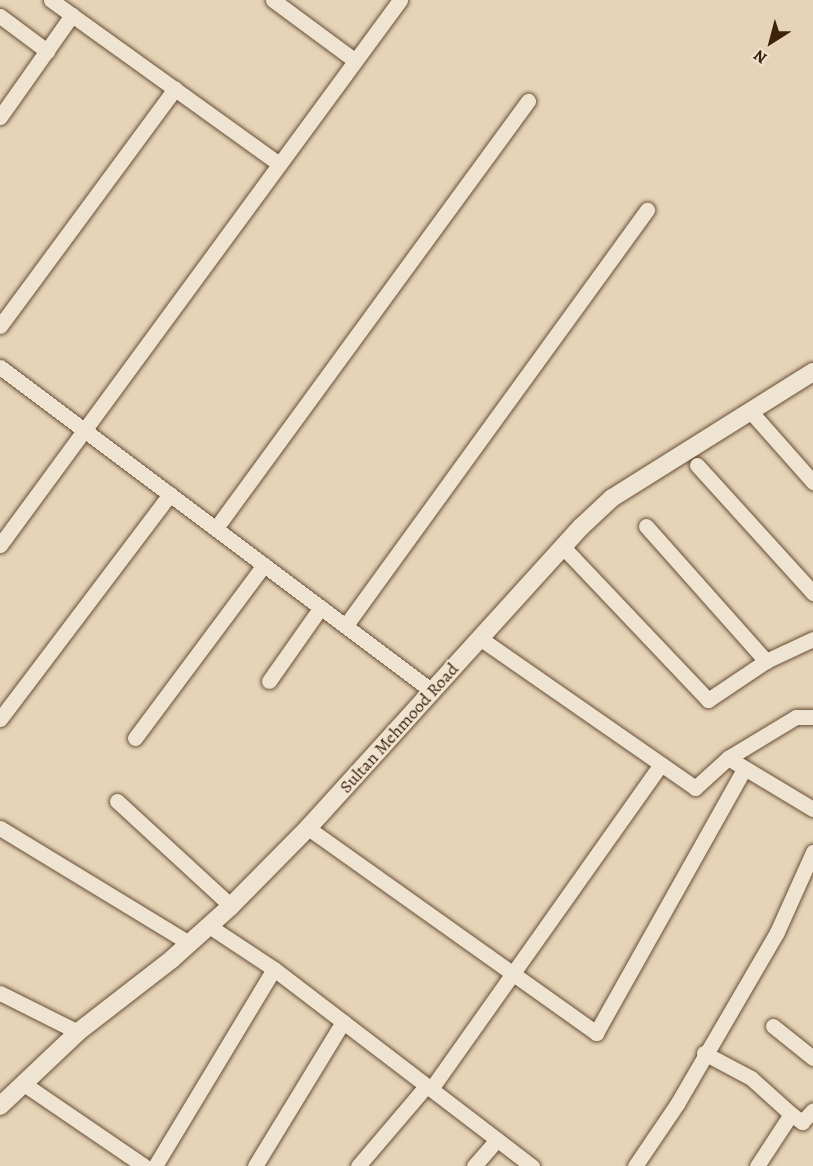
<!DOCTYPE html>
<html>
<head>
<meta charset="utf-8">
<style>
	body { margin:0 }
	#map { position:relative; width:813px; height:1166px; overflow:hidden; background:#e7d4b8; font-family:Alegreya,serif }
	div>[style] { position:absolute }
	.roads { filter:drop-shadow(0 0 2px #684f36) drop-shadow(0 0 2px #684f36) }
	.minor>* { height:15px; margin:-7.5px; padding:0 7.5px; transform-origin:7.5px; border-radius:7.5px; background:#efe3d1 }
	.tertiary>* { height:18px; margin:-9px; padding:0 9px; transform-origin:9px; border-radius:9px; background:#efe3d1 }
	span { translate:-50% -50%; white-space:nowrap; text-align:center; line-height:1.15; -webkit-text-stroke:4.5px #efe3d1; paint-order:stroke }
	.street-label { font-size:18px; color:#3d230b }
	.north { position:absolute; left:741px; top:12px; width:60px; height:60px; -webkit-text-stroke:4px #efe3d1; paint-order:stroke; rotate:216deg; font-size:16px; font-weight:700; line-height:24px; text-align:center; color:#3d230b }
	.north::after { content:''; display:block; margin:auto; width:21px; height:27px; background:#3d230b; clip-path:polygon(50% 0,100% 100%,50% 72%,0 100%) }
</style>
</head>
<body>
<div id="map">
	<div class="roads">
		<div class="minor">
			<i style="left:51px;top:0;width:281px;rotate:35.7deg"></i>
			<i style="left:273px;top:0;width:101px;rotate:36.5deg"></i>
			<i style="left:0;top:16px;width:59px;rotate:36.7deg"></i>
			<i style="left:0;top:117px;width:125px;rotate:-54.8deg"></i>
			<i style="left:0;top:326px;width:295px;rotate:-53.6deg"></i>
			<i style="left:0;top:367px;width:540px;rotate:36.87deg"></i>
			<i style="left:751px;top:412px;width:94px;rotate:48.5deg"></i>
			<i style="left:697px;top:465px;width:173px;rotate:47.8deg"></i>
			<i style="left:646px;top:526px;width:181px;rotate:48.4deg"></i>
			<i style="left:216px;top:528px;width:529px;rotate:-53.85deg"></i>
			<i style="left:0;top:545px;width:676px;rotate:-53.72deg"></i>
			<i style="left:563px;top:547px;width:211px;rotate:46.5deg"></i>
			<i style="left:708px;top:700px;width:70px;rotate:-33.9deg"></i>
			<i style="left:766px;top:661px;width:52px;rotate:-25.1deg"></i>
			<i style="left:346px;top:625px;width:513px;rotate:-54.05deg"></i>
			<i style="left:481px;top:639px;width:261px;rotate:34.8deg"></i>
			<i style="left:695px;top:788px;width:45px;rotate:-42.3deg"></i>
			<i style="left:728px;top:758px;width:99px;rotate:31deg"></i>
			<i style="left:269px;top:681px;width:90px;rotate:-54.9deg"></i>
			<i style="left:0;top:719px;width:282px;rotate:-52.9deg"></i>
			<i style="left:135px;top:738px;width:216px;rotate:-53.3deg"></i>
			<i style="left:728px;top:758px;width:79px;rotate:-31.1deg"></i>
			<i style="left:796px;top:717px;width:17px"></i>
			<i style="left:117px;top:801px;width:155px;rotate:42.6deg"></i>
			<i style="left:0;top:828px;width:221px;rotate:31.3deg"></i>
			<i style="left:308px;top:828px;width:354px;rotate:35.4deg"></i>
			<i style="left:596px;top:1033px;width:303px;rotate:-60.7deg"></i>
			<i style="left:209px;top:926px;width:78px;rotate:33.5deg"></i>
			<i style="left:274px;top:969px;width:325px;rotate:37.4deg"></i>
			<i style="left:0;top:993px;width:87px;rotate:26.6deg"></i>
			<i style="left:773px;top:1026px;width:51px;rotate:38.7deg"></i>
			<i style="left:704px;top:1053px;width:53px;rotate:28deg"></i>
			<i style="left:751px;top:1078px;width:54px;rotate:42deg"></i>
			<i style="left:24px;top:1084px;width:145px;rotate:34.3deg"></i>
			<i style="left:431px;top:1089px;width:398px;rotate:-54.7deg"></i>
			<i style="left:155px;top:1166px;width:230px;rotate:-58.9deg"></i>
			<i style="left:255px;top:1166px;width:169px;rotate:-58.6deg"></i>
			<i style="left:358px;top:1166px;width:105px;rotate:-49.6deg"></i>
			<i style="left:474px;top:1166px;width:35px;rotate:-49deg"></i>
			<i style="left:635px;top:1166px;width:75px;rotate:-55.9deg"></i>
			<i style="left:677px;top:1104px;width:199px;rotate:-59.8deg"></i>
			<i style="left:777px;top:932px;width:88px;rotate:-65.8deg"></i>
			<i style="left:757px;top:1166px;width:62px;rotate:-56.8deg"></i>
			<i style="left:791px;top:1114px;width:14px;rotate:36deg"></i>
			<i style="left:802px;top:1122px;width:16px;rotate:-47deg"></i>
		</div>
		<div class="tertiary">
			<i style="left:0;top:1106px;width:108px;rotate:-43.5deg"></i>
			<i style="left:78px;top:1032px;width:119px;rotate:-37.8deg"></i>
			<i style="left:172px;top:959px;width:79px;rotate:-41.9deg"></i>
			<i style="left:231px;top:906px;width:110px;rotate:-45.4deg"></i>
			<i style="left:308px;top:828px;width:406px;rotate:-47.8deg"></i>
			<i style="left:581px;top:527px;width:42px;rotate:-43.1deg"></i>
			<i style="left:612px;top:498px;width:237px;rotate:-32.1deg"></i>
		</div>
	</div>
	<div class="street-label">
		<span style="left:399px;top:728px;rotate:-48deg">Sultan Mehmood Road</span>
	</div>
	<div class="north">N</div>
</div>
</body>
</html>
